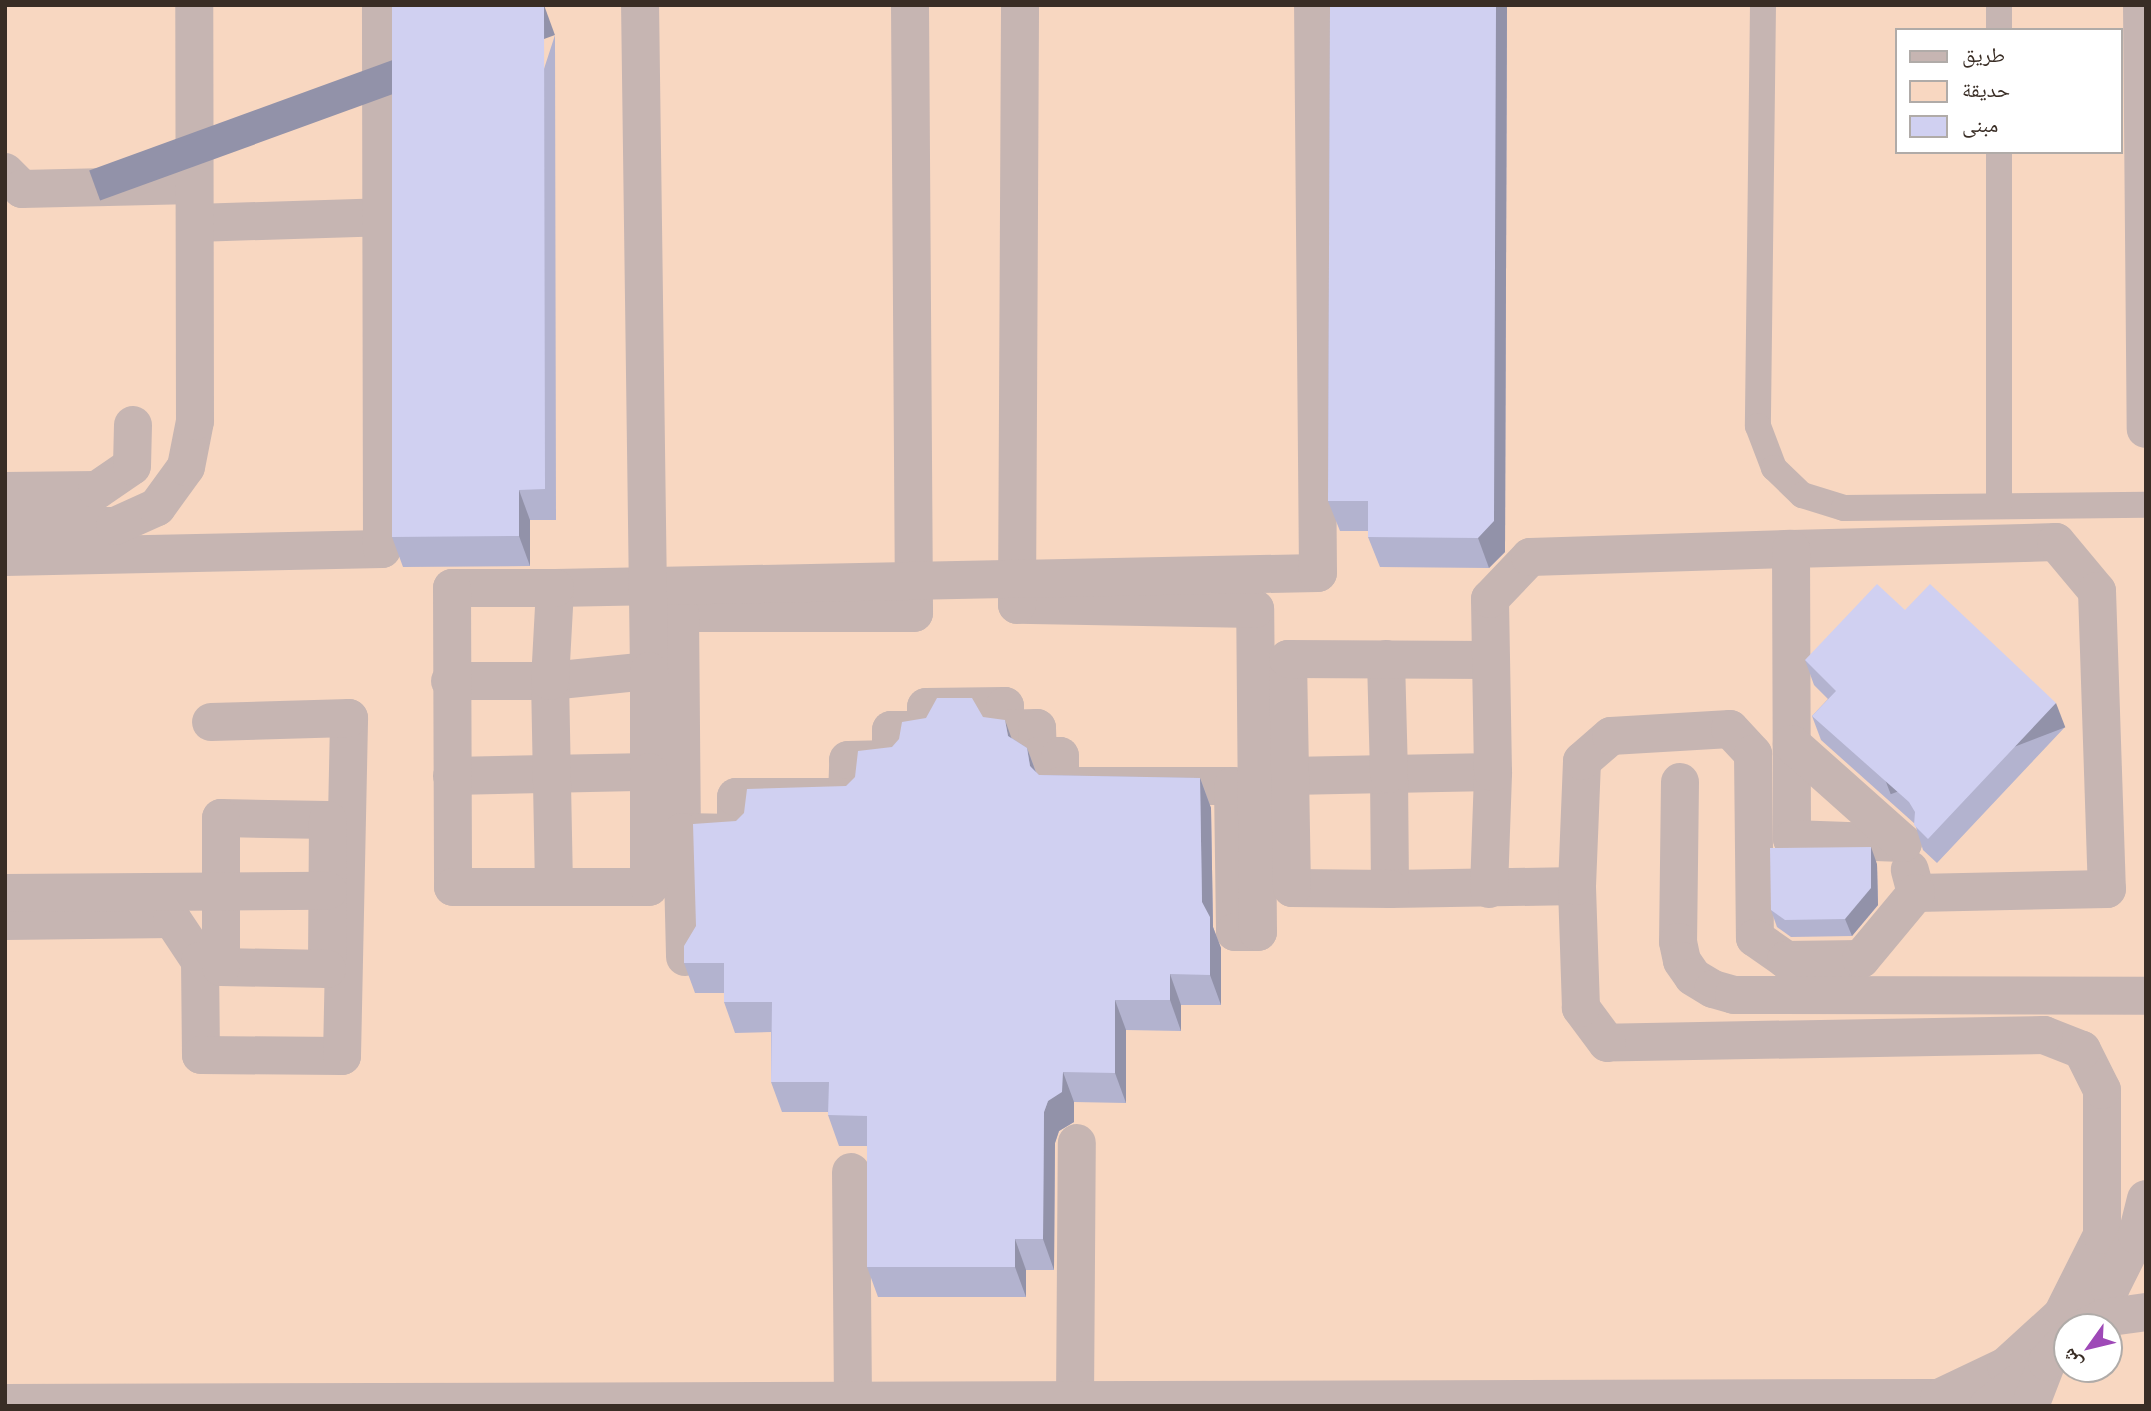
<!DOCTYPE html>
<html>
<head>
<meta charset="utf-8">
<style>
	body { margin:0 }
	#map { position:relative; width:2151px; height:1411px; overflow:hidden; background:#fafafa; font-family:Poppins,"Noto Naskh Arabic",sans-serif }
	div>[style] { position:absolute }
	.green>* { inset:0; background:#f8d7c1 }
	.service>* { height:26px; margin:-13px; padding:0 13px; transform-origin:13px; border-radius:13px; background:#c6b5b2 }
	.pedestrian>* { height:38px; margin:-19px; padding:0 19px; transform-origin:19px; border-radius:19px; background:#c6b5b2 }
	.minor>* { height:38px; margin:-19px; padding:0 19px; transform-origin:19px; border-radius:19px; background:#c6b5b2 }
	.wall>* { inset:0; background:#b3b3cf }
	.shaded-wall>* { inset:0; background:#9292a9; transform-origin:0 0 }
	.building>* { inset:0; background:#d0d0f1 }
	span { translate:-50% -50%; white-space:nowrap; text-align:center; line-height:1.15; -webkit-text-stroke:6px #fff; paint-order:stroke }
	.frame { position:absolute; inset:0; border:7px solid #392d25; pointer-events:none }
	.legend { position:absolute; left:1895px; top:28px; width:228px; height:126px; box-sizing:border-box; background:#fff; border:2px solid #b0aba8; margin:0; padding:9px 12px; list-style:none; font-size:21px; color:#392d25 }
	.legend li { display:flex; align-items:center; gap:14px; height:35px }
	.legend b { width:35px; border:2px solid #b0aba8 }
	.north { position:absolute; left:2053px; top:1313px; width:70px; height:70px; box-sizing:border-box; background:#fff; border:2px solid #b0aba8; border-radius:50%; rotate:236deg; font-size:19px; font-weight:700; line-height:28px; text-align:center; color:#392d25 }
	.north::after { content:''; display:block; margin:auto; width:24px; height:32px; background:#9e49b7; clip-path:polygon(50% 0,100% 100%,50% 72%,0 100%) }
</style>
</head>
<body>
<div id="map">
	<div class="green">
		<i style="clip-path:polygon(evenodd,5px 5px,2146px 5px,2146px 1406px,5px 1406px,5px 5px,1897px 30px,2121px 30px,2121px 152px,1897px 152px,1897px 30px,5px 5px,2067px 1327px,2109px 1327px,2109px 1369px,2067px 1369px,2067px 1327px)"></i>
	</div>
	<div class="service">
		<i style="left:1763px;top:5px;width:421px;rotate:90.7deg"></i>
		<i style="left:1758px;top:426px;width:45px;rotate:69.1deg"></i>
		<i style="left:1774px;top:468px;width:39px;rotate:44deg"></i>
		<i style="left:1802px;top:495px;width:44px;rotate:17.2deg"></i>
		<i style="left:1844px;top:508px;width:302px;rotate:-0.6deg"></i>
		<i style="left:1999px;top:5px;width:25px;rotate:90deg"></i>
		<i style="left:1999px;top:152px;width:354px;rotate:90deg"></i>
	</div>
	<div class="pedestrian">
		<i style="left:910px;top:5px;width:608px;rotate:89.62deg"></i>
		<i style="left:914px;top:613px;width:234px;rotate:180deg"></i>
		<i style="left:680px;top:613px;width:219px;rotate:89.5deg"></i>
		<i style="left:682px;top:832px;width:54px;rotate:1.1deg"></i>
		<i style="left:736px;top:833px;width:36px;rotate:-90deg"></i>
		<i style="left:736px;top:797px;width:111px"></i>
		<i style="left:847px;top:797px;width:37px;rotate:-88deg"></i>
		<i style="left:848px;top:760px;width:43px;rotate:-1.3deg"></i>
		<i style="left:891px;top:759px;width:29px;rotate:-90deg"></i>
		<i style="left:891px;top:730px;width:35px"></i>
		<i style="left:926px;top:730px;width:23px;rotate:-90deg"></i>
		<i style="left:926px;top:707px;width:79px;rotate:-0.7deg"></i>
		<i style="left:1005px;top:706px;width:23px;rotate:90deg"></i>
		<i style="left:1005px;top:729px;width:32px;rotate:-2deg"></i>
		<i style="left:1037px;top:728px;width:28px;rotate:88deg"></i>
		<i style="left:1038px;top:756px;width:22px"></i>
		<i style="left:1060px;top:756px;width:30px;rotate:90deg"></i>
		<i style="left:1060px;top:786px;width:173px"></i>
		<i style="left:1233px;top:786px;width:146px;rotate:89.2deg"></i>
		<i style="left:1235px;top:932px;width:23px"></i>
		<i style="left:1258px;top:932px;width:323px;rotate:-90.5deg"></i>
		<i style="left:1255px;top:609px;width:238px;rotate:-179deg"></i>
		<i style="left:1017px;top:605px;width:600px;rotate:-89.71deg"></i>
		<i style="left:5px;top:172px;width:24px;rotate:45deg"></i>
		<i style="left:22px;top:189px;width:172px;rotate:-1.3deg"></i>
		<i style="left:195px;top:223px;width:186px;rotate:-1.8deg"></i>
		<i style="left:5px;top:491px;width:92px;rotate:-0.6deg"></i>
		<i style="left:97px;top:490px;width:42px;rotate:-34.4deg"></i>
		<i style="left:132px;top:466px;width:41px;rotate:-88.6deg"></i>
		<i style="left:1791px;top:549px;width:265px;rotate:-1.5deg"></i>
		<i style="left:2056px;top:542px;width:64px;rotate:50.1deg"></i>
		<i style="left:2097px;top:591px;width:298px;rotate:88.1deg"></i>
		<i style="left:2107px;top:889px;width:191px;rotate:178.8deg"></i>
		<i style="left:1916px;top:893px;width:24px;rotate:-105deg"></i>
		<i style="left:5px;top:557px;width:377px;rotate:-1.2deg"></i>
		<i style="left:382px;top:549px;width:544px;rotate:-90.11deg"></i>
		<i style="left:555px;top:588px;width:763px;rotate:-1.13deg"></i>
		<i style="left:1318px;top:573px;width:568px;rotate:-90.5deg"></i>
		<i style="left:450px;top:681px;width:100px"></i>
		<i style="left:550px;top:681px;width:100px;rotate:-5.8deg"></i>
		<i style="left:649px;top:671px;width:666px;rotate:-90.77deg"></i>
		<i style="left:1493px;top:772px;width:104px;rotate:178.9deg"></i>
		<i style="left:1389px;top:774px;width:115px;rotate:89.5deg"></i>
		<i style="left:1390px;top:889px;width:187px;rotate:-0.9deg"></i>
		<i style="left:452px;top:776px;width:197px;rotate:-1.2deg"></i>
		<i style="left:649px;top:772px;width:101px;rotate:-90deg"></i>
		<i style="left:1290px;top:776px;width:99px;rotate:-1.2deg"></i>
		<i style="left:1389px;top:774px;width:115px;rotate:-91.5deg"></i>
		<i style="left:682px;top:832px;width:125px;rotate:88.6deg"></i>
		<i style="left:554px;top:887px;width:206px;rotate:-91.1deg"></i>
		<i style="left:550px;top:681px;width:93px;rotate:-86.9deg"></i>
		<i style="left:555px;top:588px;width:103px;rotate:180deg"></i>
		<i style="left:452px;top:588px;width:299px;rotate:89.8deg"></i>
		<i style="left:453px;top:887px;width:196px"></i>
		<i style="left:649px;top:887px;width:115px;rotate:-90deg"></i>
		<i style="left:1390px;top:889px;width:98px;rotate:-179.4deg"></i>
		<i style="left:1292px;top:888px;width:229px;rotate:-91deg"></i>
		<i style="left:1288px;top:659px;width:202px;rotate:0.3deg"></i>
		<i style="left:1489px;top:889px;width:117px;rotate:-88deg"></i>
		<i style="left:1493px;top:772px;width:173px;rotate:-91deg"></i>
		<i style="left:1490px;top:599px;width:58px;rotate:-46.4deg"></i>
		<i style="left:1530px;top:557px;width:261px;rotate:-1.8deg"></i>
		<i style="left:1791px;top:549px;width:290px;rotate:89.8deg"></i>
		<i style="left:1792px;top:839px;width:111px;rotate:2.1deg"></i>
		<i style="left:1903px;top:843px;width:149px;rotate:-138.3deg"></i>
		<i style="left:5px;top:921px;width:167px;rotate:-0.7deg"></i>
		<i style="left:172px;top:919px;width:50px;rotate:56.3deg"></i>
		<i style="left:200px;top:961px;width:94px;rotate:89.4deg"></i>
		<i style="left:201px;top:1055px;width:141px;rotate:0.4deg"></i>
		<i style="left:342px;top:1056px;width:338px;rotate:-88.8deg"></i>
		<i style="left:349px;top:718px;width:138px;rotate:178.3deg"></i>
		<i style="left:851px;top:1172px;width:228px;rotate:89.5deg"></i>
		<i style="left:1075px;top:1402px;width:259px;rotate:-89.6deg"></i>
		<i style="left:5px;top:1403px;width:1934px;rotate:-0.15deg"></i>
		<i style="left:1939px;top:1398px;width:74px;rotate:-25.5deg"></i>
		<i style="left:2006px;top:1366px;width:76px;rotate:-42.3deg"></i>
		<i style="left:2062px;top:1315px;width:89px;rotate:-63.4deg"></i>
		<i style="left:2102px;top:1235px;width:145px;rotate:-90deg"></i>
		<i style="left:2102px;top:1090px;width:45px;rotate:-116.6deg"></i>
		<i style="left:2082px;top:1050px;width:41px;rotate:-158.5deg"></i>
		<i style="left:2044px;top:1035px;width:437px;rotate:179deg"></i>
		<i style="left:1607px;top:1043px;width:44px;rotate:-126.6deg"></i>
		<i style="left:1581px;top:1008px;width:122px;rotate:-91.9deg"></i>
		<i style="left:1577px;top:886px;width:125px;rotate:-87.7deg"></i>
		<i style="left:1582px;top:761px;width:38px;rotate:-41deg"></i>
		<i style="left:1611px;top:736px;width:119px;rotate:-3.4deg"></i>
		<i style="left:1730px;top:729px;width:34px;rotate:47deg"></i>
		<i style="left:1753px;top:754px;width:184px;rotate:89.4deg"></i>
		<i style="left:1755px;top:938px;width:38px;rotate:35deg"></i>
		<i style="left:1786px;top:960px;width:75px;rotate:-0.8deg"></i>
		<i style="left:1861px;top:959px;width:86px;rotate:-50.2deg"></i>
	</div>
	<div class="minor">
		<i style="left:2142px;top:5px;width:424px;rotate:89.5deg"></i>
		<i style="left:5px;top:526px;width:110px"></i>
		<i style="left:115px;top:526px;width:46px;rotate:-24.3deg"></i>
		<i style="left:157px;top:507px;width:49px;rotate:-54.1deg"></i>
		<i style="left:186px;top:467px;width:47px;rotate:-78.9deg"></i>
		<i style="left:195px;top:421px;width:416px;rotate:-90.1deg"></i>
		<i style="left:1680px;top:782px;width:160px;rotate:90.7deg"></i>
		<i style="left:1678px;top:942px;width:19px;rotate:78deg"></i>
		<i style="left:1682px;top:961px;width:19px;rotate:55deg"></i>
		<i style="left:1693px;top:977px;width:23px;rotate:31deg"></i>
		<i style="left:1713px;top:989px;width:22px;rotate:16deg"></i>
		<i style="left:1734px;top:995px;width:412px;rotate:0.1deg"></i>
		<i style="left:221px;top:818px;width:107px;rotate:1.1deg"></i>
		<i style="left:328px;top:820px;width:149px;rotate:90.4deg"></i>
		<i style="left:327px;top:969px;width:106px;rotate:-178.9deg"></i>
		<i style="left:221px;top:967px;width:149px;rotate:-90deg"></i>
		<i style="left:5px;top:893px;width:323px;rotate:-0.4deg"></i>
		<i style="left:2078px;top:1327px;width:50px;rotate:-49.9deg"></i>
		<i style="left:2110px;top:1289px;width:60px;rotate:-63.4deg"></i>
		<i style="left:2137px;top:1235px;width:37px;rotate:-76deg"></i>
		<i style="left:2086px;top:1327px;width:19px;rotate:-28deg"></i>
		<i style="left:2103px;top:1318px;width:43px;rotate:-7.9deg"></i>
		<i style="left:1988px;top:1406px;width:71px;rotate:-37deg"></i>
		<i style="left:2030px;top:1406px;width:47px;rotate:-68.9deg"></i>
		<i style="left:2047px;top:1362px;width:30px;rotate:-48deg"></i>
	</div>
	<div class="wall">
		<i style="clip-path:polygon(1330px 5px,1507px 5px,1505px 552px,1489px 568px,1380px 567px,1368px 537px,1368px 531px,1340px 531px,1328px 501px)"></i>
		<i style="clip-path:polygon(555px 35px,556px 520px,530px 520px,530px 566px,403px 567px,392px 537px)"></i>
		<i style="clip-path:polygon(1905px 610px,2065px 727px,1937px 863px,1923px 850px,1915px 824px,1821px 740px,1812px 716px,1828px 699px,1814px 685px,1805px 660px)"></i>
		<i style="clip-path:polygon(983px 717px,1012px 738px,1027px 748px,1036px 772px,1039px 775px,1200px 778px,1211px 808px,1213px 927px,1221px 948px,1221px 1005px,1181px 1005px,1181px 1031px,1126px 1030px,1126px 1103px,1074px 1102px,1074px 1122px,1059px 1131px,1055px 1143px,1054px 1270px,1026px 1270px,1026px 1297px,878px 1297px,867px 1267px,867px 1146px,839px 1146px,828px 1115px,828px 1112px,782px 1112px,771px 1082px,771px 1032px,735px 1033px,724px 1002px,724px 993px,695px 993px,684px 963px,696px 926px,736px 821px,846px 786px,926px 718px)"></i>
		<i style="clip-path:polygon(1877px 864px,1878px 905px,1852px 936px,1791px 937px,1777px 927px,1771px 910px)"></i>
	</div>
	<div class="shaded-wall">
		<i style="left:544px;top:5px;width:32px;height:484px;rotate:70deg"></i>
		<i style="clip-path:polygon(1496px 5px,1507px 5px,1505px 552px,1489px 568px,1478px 538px)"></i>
		<i style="clip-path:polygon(519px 490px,530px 520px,530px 566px,519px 536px)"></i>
		<i style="left:2056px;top:703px;width:26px;height:187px;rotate:69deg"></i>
		<i style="clip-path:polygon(1005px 720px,1016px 751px,1008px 736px)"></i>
		<i style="clip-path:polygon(1027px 748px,1038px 778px,1030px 766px)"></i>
		<i style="clip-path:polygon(1200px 778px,1211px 808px,1213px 927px,1221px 948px,1221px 1005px,1210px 975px,1202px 902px)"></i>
		<i style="clip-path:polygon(1871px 847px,1877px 864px,1878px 905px,1852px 936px,1845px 919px)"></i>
		<i style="clip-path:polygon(1170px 974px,1181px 1005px,1181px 1031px,1170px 1000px)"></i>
		<i style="clip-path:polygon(1115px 1000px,1126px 1030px,1126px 1103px,1115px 1073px)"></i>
		<i style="clip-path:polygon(1063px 1072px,1074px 1102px,1074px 1122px,1059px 1131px,1055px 1143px,1054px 1270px,1043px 1239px,1044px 1112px,1048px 1101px)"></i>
		<i style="clip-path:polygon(1015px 1239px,1026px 1270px,1026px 1297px,1015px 1267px)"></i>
	</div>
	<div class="building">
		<i style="clip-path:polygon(392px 5px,544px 5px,545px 489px,519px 490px,519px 536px,392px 537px)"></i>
		<i style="clip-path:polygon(1330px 5px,1496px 5px,1494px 521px,1478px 538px,1368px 537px,1368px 501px,1328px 501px)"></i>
		<i style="clip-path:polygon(1877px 584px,1905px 610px,1930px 584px,2056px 703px,1928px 839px,1914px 825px,1915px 812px,1909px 802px,1812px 716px,1836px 691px,1805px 660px)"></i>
		<i style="clip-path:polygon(937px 698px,972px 698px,983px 717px,1005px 720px,1008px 736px,1027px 748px,1030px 766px,1039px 775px,1200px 778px,1202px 902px,1210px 917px,1210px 975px,1170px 974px,1170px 1000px,1115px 1000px,1115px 1073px,1063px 1072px,1062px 1092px,1048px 1101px,1044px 1112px,1043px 1239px,1015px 1239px,1015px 1267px,867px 1267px,867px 1116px,828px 1115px,829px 1082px,771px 1082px,772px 1002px,724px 1002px,724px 963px,684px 963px,684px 946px,696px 926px,693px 824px,736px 821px,744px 813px,747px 789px,846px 786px,855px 777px,858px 751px,892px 747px,899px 739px,902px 722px,926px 718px)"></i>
		<i style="clip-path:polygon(1871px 847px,1871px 888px,1845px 919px,1785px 920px,1771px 910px,1770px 848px)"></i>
	</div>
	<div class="frame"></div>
	<ul class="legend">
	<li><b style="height:9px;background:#c6b5b2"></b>طريق</li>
	<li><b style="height:19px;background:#f8d7c1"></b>حديقة</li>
	<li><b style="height:19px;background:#d0d0f1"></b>مبنى</li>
	</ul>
	<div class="north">ش</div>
</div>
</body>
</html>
